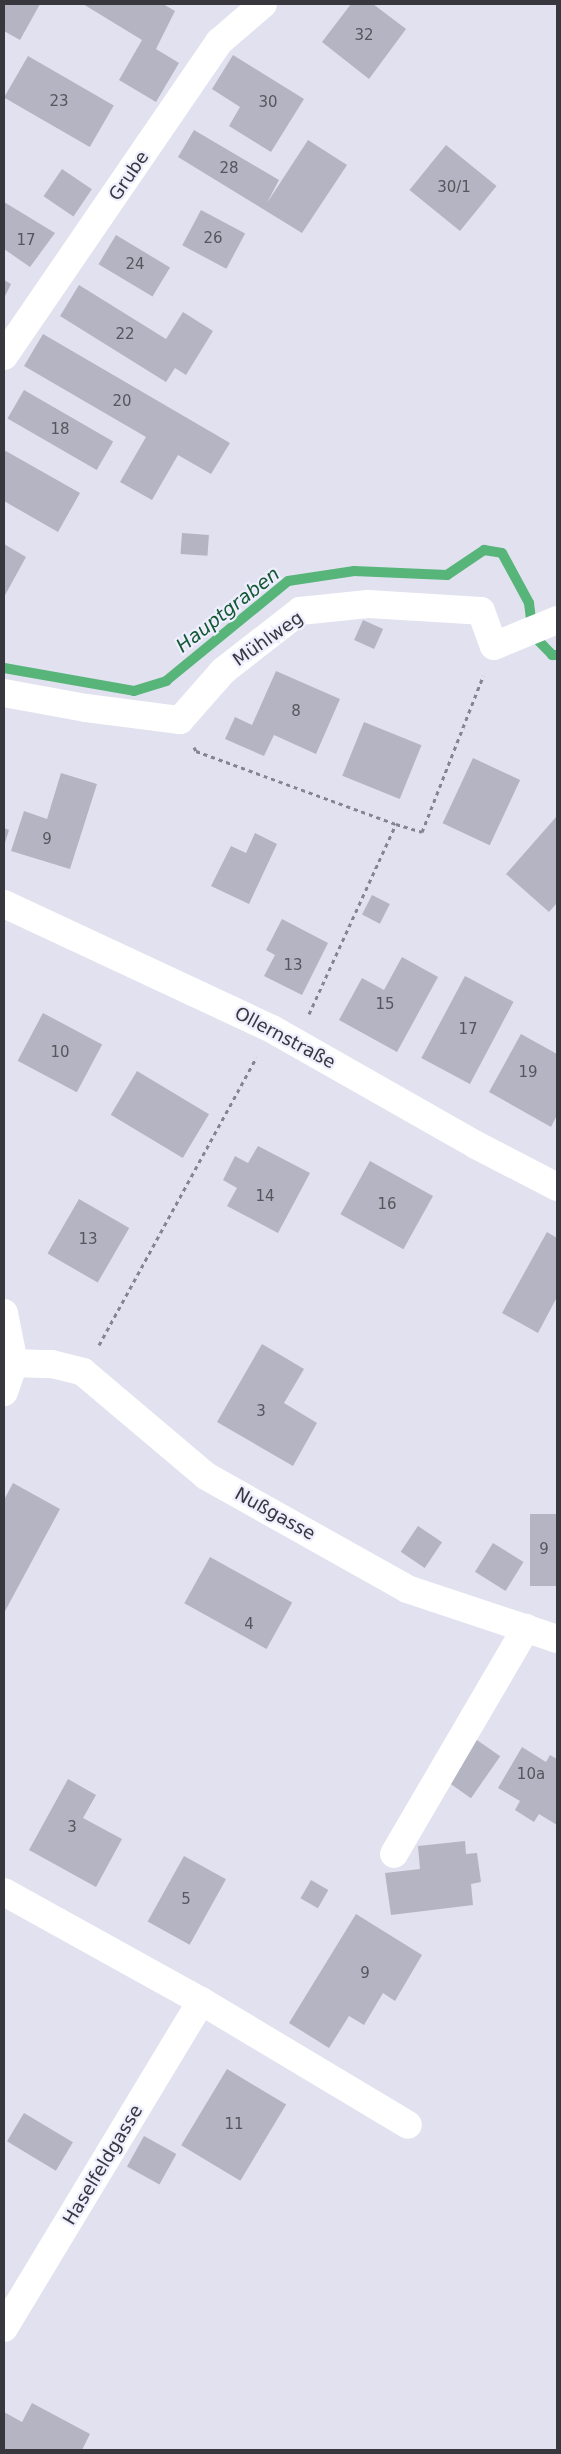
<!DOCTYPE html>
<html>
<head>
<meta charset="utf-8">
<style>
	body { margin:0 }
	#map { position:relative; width:561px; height:2454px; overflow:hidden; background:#e1e1f0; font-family:"DejaVu Sans",sans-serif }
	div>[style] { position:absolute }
	.stream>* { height:10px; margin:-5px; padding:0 5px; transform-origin:5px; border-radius:5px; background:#57b57a }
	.building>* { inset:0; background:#b4b4c3; transform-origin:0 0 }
	.path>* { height:3px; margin-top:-1.5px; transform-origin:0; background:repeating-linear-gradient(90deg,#85858f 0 4px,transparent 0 8px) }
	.minor>* { height:28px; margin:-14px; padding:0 14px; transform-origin:14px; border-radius:14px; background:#fff }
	span { translate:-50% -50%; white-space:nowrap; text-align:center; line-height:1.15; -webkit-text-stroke:4.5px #eeeefe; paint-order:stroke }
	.number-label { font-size:15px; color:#56565e }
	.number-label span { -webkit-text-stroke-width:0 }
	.street-label { font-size:18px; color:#37373d }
	.water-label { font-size:19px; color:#125831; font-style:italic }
	.frame { position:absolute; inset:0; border:5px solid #37373d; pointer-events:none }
</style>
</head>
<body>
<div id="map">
	<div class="stream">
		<i style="left:4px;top:668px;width:132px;rotate:10deg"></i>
		<i style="left:134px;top:691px;width:34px;rotate:-17deg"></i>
		<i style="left:166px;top:681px;width:158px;rotate:-39.3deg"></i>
		<i style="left:288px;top:581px;width:67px;rotate:-8.6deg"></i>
		<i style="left:354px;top:571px;width:93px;rotate:2.5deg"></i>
		<i style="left:447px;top:575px;width:45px;rotate:-34deg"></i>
		<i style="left:484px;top:550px;width:18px;rotate:9deg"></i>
		<i style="left:502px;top:553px;width:57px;rotate:61.6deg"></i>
		<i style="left:529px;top:603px;width:32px;rotate:83deg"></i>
		<i style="left:533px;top:635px;width:28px;rotate:46deg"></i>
		<i style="left:552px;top:655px;width:5px"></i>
	</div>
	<div class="building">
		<i style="clip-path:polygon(4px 4px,40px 4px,20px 40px,4px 31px)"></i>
		<i style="clip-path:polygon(83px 4px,163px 4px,175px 11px,156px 49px,179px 63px,156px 102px,119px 80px,142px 40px)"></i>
		<i style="clip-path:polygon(351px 4px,373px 4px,406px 29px,369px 79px,322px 42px)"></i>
		<i style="clip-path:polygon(233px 55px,304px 99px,271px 152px,229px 126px,240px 107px,212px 89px)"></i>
		<i style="left:28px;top:56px;width:99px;height:48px;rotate:30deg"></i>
		<i style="clip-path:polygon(194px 130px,279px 180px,267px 203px,308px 140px,347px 165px,302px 233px,178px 157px)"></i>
		<i style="left:446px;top:145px;width:65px;height:58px;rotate:39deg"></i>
		<i style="left:62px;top:169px;width:36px;height:33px;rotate:34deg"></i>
		<i style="clip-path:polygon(4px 202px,55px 233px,30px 267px,4px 249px)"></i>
		<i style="left:201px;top:210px;width:50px;height:40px;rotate:28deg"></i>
		<i style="left:116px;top:235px;width:63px;height:34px;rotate:31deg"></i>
		<i style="clip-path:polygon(4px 280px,11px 284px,4px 298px)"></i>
		<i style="clip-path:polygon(79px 285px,166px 339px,183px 312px,213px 331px,186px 375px,175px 368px,166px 382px,60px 316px)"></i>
		<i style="clip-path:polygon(43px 334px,230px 443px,211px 474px,178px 455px,152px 500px,120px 482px,146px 437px,24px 366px)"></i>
		<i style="left:24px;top:390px;width:103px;height:33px;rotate:30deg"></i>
		<i style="clip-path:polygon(4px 450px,80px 493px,58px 532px,4px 501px)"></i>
		<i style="left:182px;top:533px;width:27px;height:21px;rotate:4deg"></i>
		<i style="clip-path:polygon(4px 544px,26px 557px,4px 597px)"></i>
		<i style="left:363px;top:620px;width:22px;height:22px;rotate:24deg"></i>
		<i style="clip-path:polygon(276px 671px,340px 699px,316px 754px,274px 735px,264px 756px,225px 739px,235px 717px,252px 725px)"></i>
		<i style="left:364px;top:722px;width:62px;height:58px;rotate:22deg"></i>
		<i style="left:473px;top:758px;width:52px;height:72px;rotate:25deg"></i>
		<i style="clip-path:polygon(61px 773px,97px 784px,70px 869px,11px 851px,24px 811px,47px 819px)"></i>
		<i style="clip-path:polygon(557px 816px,557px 903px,549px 912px,506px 874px)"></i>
		<i style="clip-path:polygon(4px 828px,9px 830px,4px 846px)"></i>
		<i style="clip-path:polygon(255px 833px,277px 844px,249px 904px,211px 886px,231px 846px,246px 853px)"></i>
		<i style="left:372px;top:895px;width:20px;height:22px;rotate:27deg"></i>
		<i style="clip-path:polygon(282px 919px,328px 943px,302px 995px,264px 976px,275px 955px,266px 950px)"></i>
		<i style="clip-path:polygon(402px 957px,438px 977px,397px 1052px,339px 1020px,362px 978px,384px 990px)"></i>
		<i style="left:465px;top:976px;width:55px;height:93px;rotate:28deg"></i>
		<i style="left:43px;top:1013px;width:67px;height:54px;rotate:28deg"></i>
		<i style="clip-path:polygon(521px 1034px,557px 1054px,557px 1115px,551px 1127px,489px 1092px)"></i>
		<i style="left:137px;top:1071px;width:84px;height:51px;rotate:31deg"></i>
		<i style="clip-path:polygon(258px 1146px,310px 1173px,278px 1233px,227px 1206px,237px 1188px,223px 1180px,235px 1156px,248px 1163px)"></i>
		<i style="left:370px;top:1161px;width:72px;height:61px;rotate:29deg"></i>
		<i style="left:79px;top:1199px;width:58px;height:63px;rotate:30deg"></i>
		<i style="clip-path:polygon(547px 1232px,557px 1238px,557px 1297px,538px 1333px,502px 1313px)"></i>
		<i style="clip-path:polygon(262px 1344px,304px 1369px,284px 1403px,317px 1423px,293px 1466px,217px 1422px)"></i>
		<i style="clip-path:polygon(13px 1483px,60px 1509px,4px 1613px,4px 1500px)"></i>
		<i style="left:557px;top:1514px;width:72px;height:27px;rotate:90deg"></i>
		<i style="left:418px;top:1526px;width:29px;height:31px;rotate:34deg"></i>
		<i style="left:493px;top:1543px;width:36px;height:34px;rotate:32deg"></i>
		<i style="left:210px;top:1557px;width:94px;height:53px;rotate:29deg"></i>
		<i style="left:474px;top:1738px;width:32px;height:51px;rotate:35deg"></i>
		<i style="clip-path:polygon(522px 1747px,546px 1762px,550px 1755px,557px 1759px,557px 1825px,539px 1814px,534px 1822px,515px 1810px,520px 1801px,498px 1788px)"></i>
		<i style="clip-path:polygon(68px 1779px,96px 1795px,83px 1818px,122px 1839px,96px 1887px,29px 1850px)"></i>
		<i style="clip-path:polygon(465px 1841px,466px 1854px,477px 1853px,481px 1882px,471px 1884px,473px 1905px,391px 1915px,385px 1873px,420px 1869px,418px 1846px)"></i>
		<i style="left:184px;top:1856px;width:48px;height:75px;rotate:29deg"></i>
		<i style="left:311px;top:1880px;width:20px;height:21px;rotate:30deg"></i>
		<i style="clip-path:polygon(356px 1914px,422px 1955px,395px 2001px,383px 1993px,364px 2025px,349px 2016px,329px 2048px,289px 2023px)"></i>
		<i style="left:227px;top:2069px;width:69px;height:89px;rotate:31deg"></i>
		<i style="left:24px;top:2113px;width:57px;height:33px;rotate:31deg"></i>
		<i style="left:144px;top:2136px;width:37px;height:35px;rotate:29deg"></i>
		<i style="clip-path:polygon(32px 2403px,90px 2434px,82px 2450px,4px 2449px,4px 2412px,22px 2422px)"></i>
	</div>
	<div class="path">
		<i style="left:194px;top:747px;width:4px;rotate:63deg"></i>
		<i style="left:196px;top:751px;width:213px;rotate:20.1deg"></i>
		<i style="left:309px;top:1014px;width:209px;rotate:-65.4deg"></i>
		<i style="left:396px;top:824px;width:27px;rotate:17deg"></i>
		<i style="left:422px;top:832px;width:168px;rotate:-68.6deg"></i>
		<i style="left:99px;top:1345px;width:328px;rotate:-61.3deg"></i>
	</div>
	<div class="minor">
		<i style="left:4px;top:356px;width:381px;rotate:-55.6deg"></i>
		<i style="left:219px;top:42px;width:58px;rotate:-40.8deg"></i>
		<i style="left:4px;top:693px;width:83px;rotate:10.4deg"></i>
		<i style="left:86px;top:708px;width:95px;rotate:7.3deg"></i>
		<i style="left:180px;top:720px;width:65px;rotate:-48.7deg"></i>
		<i style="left:223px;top:671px;width:98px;rotate:-37.9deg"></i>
		<i style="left:300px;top:611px;width:68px;rotate:-5.9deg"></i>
		<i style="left:368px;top:604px;width:113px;rotate:3.5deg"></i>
		<i style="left:481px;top:611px;width:37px;rotate:70deg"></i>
		<i style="left:494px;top:646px;width:68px;rotate:-22.4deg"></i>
		<i style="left:4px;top:904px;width:296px;rotate:25deg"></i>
		<i style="left:272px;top:1029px;width:235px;rotate:29.6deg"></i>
		<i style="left:476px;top:1145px;width:91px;rotate:27.4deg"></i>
		<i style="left:4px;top:1313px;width:51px;rotate:78.7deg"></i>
		<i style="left:14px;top:1363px;width:31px;rotate:109deg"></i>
		<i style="left:14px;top:1363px;width:38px;rotate:2deg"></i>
		<i style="left:52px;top:1364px;width:32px;rotate:14deg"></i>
		<i style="left:83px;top:1372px;width:161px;rotate:40.2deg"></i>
		<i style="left:206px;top:1476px;width:231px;rotate:29.3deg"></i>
		<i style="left:407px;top:1589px;width:158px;rotate:18.4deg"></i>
		<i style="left:394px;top:1854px;width:262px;rotate:-59.7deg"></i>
		<i style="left:4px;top:1892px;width:225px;rotate:29deg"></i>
		<i style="left:201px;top:2001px;width:241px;rotate:30.9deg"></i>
		<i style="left:4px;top:2328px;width:382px;rotate:-58.9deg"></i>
	</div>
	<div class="number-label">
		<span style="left:364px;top:36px">32</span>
		<span style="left:59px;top:102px">23</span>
		<span style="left:268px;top:103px">30</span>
		<span style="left:229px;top:169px">28</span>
		<span style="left:454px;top:188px">30/1</span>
		<span style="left:213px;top:239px">26</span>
		<span style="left:26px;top:241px">17</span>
		<span style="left:135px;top:265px">24</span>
		<span style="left:125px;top:335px">22</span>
		<span style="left:122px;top:402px">20</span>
		<span style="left:60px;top:430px">18</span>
		<span style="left:296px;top:712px">8</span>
		<span style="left:47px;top:840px">9</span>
		<span style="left:293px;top:966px">13</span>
		<span style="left:385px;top:1005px">15</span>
		<span style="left:468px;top:1030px">17</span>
		<span style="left:60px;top:1053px">10</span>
		<span style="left:528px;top:1073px">19</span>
		<span style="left:265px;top:1197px">14</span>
		<span style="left:387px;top:1205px">16</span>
		<span style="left:88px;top:1240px">13</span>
		<span style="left:261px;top:1412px">3</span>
		<span style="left:544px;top:1550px">9</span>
		<span style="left:249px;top:1625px">4</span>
		<span style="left:531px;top:1775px">10a</span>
		<span style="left:72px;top:1828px">3</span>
		<span style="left:186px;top:1900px">5</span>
		<span style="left:365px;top:1974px">9</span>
		<span style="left:234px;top:2125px">11</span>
	</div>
	<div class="street-label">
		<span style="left:129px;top:176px;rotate:-56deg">Grube</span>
		<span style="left:268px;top:639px;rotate:-35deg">Mühlweg</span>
		<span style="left:285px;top:1038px;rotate:28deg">Ollernstraße</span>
		<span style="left:275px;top:1514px;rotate:29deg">Nußgasse</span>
		<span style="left:103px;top:2165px;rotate:-59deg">Haselfeldgasse</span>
	</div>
	<div class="water-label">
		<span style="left:228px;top:610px;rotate:-38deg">Hauptgraben</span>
	</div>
	<div class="frame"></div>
</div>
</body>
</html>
